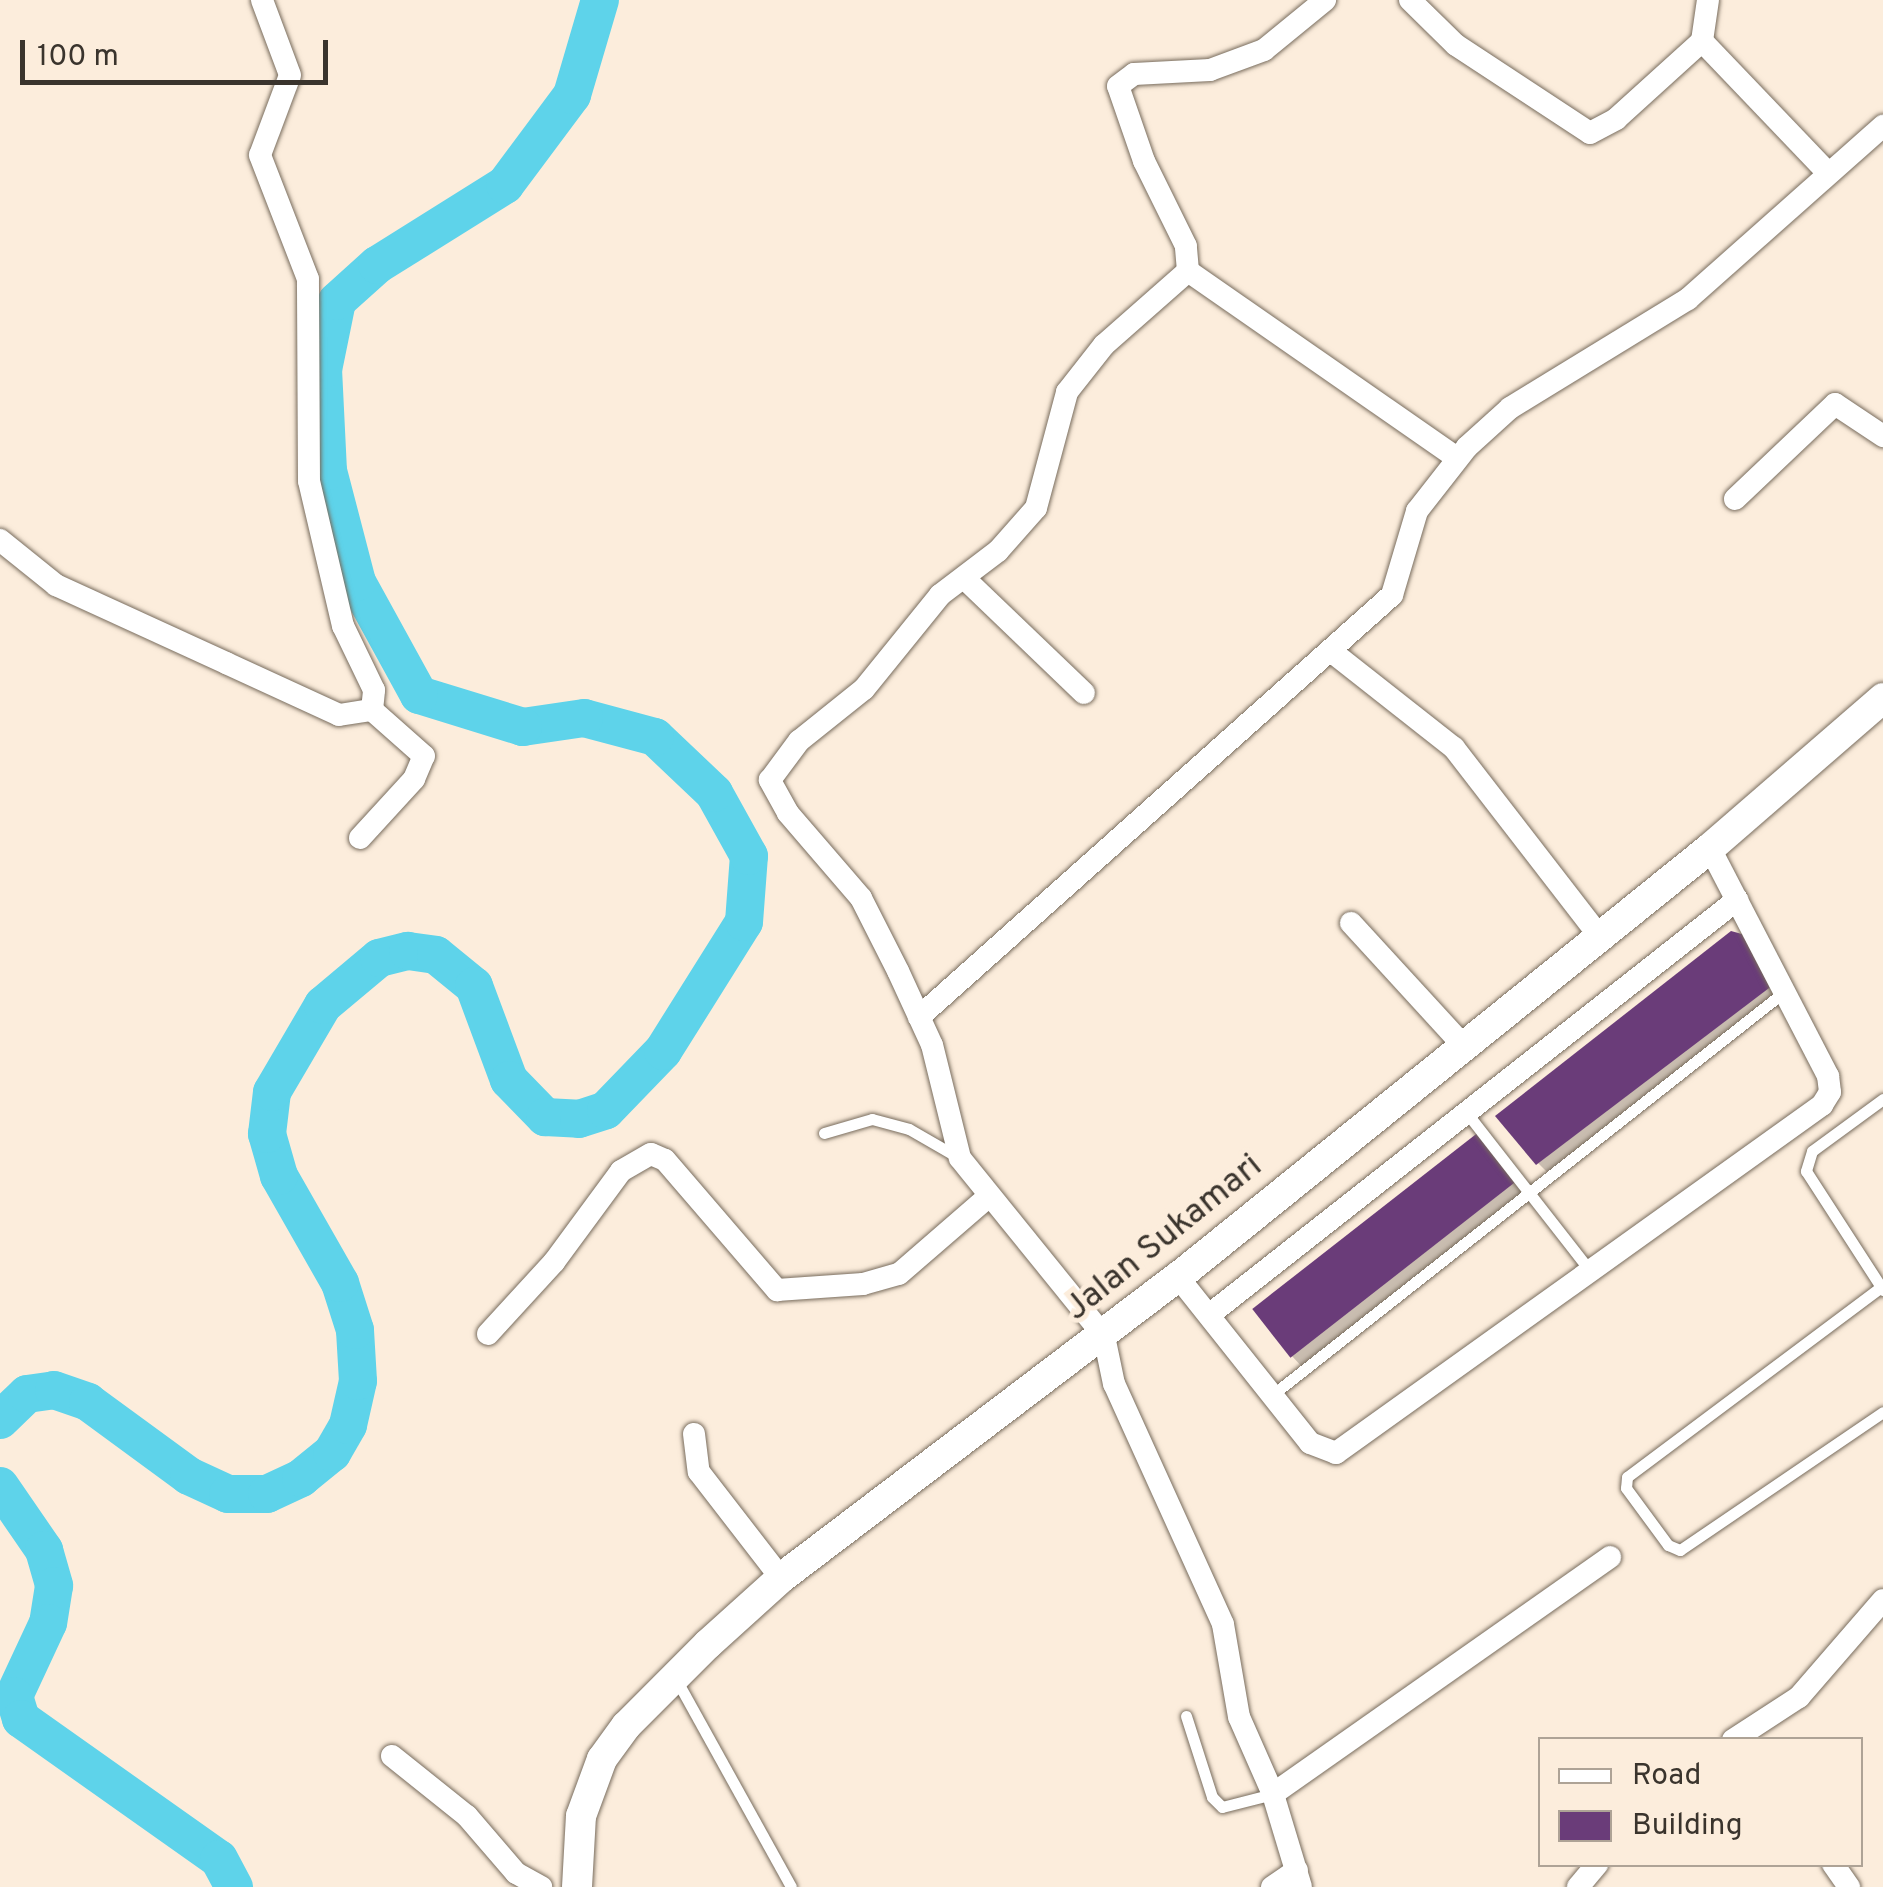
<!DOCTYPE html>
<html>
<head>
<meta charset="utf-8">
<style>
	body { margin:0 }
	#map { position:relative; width:1883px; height:1887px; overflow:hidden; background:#fceddc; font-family:Overpass,sans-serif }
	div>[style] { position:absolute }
	.shadow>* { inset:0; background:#0003 }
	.river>* { height:38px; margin:-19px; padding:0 19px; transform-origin:19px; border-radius:19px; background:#5ed3ea }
	.building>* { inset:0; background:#6a3c79; transform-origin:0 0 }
	.roads { filter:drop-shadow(0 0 2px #786c5d) drop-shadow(0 0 2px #786c5d) }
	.service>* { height:11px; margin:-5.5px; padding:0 5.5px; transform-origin:5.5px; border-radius:5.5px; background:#fff }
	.minor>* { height:22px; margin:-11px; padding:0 11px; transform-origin:11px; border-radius:11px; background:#fff }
	.tertiary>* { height:30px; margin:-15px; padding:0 15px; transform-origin:15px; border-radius:15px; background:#fff }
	span { translate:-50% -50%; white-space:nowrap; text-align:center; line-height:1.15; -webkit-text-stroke:10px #fceddc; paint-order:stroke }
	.street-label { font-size:35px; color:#3a342d }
	.legend { position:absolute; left:1538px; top:1737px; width:325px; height:130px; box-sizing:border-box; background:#fceddc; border:2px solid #aea396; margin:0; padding:12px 18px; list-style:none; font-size:30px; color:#3a342d }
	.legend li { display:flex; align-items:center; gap:20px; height:50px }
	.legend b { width:50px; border:2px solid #aea396 }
	.scale { position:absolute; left:20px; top:40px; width:308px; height:45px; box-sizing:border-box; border:5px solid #3a342d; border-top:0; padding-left:12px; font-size:30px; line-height:35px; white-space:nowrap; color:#3a342d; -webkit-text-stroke:8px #fceddc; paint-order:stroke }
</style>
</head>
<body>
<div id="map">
	<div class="shadow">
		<i style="clip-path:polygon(1731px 934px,1785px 1000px,1552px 1177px,1538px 1163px)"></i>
		<i style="clip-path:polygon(1493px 1148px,1530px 1195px,1304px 1369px,1291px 1355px)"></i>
	</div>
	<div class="river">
		<i style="left:0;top:1420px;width:37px;rotate:-44deg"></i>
		<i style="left:27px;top:1394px;width:27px;rotate:-8deg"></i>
		<i style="left:54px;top:1390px;width:36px;rotate:19deg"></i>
		<i style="left:88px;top:1402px;width:125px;rotate:36.2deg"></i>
		<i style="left:189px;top:1476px;width:43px;rotate:24.8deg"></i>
		<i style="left:228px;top:1494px;width:39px"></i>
		<i style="left:267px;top:1494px;width:38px;rotate:-25deg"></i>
		<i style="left:301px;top:1478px;width:40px;rotate:-39deg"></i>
		<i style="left:332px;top:1453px;width:32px;rotate:-60deg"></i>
		<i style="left:348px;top:1425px;width:45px;rotate:-77.2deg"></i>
		<i style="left:358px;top:1381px;width:51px;rotate:-93.4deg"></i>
		<i style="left:355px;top:1330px;width:49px;rotate:-107.7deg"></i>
		<i style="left:340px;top:1283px;width:123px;rotate:-119.7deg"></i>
		<i style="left:279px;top:1176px;width:44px;rotate:-105.9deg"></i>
		<i style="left:267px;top:1134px;width:42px;rotate:-83.2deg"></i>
		<i style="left:272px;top:1092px;width:101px;rotate:-59.6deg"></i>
		<i style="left:323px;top:1005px;width:73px;rotate:-40deg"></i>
		<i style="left:379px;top:958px;width:30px;rotate:-14deg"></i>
		<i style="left:408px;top:951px;width:28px;rotate:8deg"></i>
		<i style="left:436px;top:955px;width:49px;rotate:39.2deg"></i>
		<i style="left:474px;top:986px;width:100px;rotate:69.6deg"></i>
		<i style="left:509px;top:1080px;width:52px;rotate:45.8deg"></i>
		<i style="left:545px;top:1117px;width:34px;rotate:3deg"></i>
		<i style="left:579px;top:1119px;width:28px;rotate:-18deg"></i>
		<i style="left:606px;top:1110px;width:82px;rotate:-46deg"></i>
		<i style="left:663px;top:1051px;width:152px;rotate:-57.9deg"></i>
		<i style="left:744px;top:922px;width:66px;rotate:-85.7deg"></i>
		<i style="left:749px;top:856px;width:72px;rotate:-119.1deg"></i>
		<i style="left:714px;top:793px;width:81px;rotate:-136.5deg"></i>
		<i style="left:655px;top:737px;width:73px;rotate:-165deg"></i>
		<i style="left:584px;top:718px;width:62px;rotate:171.6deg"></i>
		<i style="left:523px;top:727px;width:109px;rotate:-162.9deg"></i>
		<i style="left:419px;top:695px;width:129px;rotate:-118.8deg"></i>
		<i style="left:357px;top:582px;width:115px;rotate:-104.6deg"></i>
		<i style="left:328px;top:471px;width:101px;rotate:-92.8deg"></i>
		<i style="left:323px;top:370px;width:70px;rotate:-78.5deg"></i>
		<i style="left:337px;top:301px;width:54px;rotate:-42deg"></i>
		<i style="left:377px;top:265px;width:151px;rotate:-32deg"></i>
		<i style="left:505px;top:185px;width:112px;rotate:-53.3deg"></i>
		<i style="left:572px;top:95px;width:99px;rotate:-73.6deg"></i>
		<i style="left:0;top:1486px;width:78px;rotate:55.5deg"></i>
		<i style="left:44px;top:1550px;width:37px;rotate:74deg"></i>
		<i style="left:54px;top:1586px;width:37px;rotate:99deg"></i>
		<i style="left:48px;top:1623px;width:81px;rotate:115deg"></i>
		<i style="left:14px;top:1696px;width:24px;rotate:73deg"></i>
		<i style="left:21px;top:1719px;width:242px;rotate:35.3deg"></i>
		<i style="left:219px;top:1859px;width:32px;rotate:62deg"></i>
	</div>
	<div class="building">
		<i style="clip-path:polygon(1731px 931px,1749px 936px,1773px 985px,1536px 1165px,1495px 1116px)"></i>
		<i style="left:1480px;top:1131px;width:62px;height:289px;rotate:52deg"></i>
	</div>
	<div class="roads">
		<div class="service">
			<i style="left:1883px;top:1099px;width:88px;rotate:143.8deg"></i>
			<i style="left:1812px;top:1151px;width:21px;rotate:107deg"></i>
			<i style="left:1806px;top:1171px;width:142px;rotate:57.1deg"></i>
			<i style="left:1466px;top:1112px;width:203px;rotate:52deg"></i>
			<i style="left:824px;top:1133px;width:50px;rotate:-16.3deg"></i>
			<i style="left:872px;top:1119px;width:38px;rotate:15deg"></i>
			<i style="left:909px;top:1129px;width:54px;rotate:29.9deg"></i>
			<i style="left:1881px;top:1287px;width:317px;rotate:143.2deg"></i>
			<i style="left:1627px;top:1477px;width:11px;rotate:95deg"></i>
			<i style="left:1626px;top:1488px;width:71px;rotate:53.6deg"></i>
			<i style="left:1668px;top:1545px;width:13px;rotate:23deg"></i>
			<i style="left:1680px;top:1550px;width:245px;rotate:-34.2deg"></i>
			<i style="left:1272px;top:1395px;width:652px;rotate:-38.21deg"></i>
			<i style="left:677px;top:1681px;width:235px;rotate:61deg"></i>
			<i style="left:1186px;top:1716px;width:85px;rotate:72.2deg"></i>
			<i style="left:1212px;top:1797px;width:14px;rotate:45deg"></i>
			<i style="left:1222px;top:1807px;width:53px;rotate:-14.3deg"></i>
		</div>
		<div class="minor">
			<i style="left:1410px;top:0;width:64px;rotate:44.4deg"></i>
			<i style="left:1456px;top:45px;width:160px;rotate:33.3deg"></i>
			<i style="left:1590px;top:133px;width:30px;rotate:-28deg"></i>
			<i style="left:1616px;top:119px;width:116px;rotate:-42.2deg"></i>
			<i style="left:1702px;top:41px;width:41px;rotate:-81.7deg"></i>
			<i style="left:1702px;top:41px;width:182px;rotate:46.3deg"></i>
			<i style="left:1188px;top:271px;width:328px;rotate:34.8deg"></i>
			<i style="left:1735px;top:499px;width:138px;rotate:-43.5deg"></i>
			<i style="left:1835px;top:404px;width:58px;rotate:33.7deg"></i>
			<i style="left:0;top:540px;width:72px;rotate:38.8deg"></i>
			<i style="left:56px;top:585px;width:187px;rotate:24.6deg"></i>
			<i style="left:226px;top:663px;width:124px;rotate:24.7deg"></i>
			<i style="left:339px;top:715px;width:33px;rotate:-9deg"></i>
			<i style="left:372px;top:710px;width:20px;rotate:-84deg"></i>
			<i style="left:374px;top:690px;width:71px;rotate:-115.8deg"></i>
			<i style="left:343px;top:626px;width:149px;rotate:-103.2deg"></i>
			<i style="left:309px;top:481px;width:202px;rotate:-90.3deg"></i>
			<i style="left:308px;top:279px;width:133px;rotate:-111.2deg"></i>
			<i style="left:260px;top:155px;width:85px;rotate:-69.4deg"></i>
			<i style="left:290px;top:75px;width:80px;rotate:-110.5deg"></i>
			<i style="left:964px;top:578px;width:166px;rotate:43.8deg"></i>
			<i style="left:1332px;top:652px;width:155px;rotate:38.2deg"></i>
			<i style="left:1454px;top:748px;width:239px;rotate:52.3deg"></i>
			<i style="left:360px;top:838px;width:80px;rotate:-47.5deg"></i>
			<i style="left:414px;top:779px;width:25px;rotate:-67deg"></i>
			<i style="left:424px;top:756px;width:69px;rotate:-138.5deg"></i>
			<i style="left:1351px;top:923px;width:164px;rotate:47.5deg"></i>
			<i style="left:919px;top:1017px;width:634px;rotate:-41.74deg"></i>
			<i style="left:1392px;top:595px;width:88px;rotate:-73.4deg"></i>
			<i style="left:1417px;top:511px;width:81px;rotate:-52deg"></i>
			<i style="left:1467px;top:447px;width:58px;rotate:-42.2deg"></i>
			<i style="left:1510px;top:408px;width:209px;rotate:-31.5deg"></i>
			<i style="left:1688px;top:299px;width:261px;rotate:-41.6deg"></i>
			<i style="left:1178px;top:1277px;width:212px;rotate:51.5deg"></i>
			<i style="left:1310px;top:1443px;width:28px;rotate:21deg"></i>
			<i style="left:1336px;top:1453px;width:598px;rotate:-35.6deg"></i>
			<i style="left:1822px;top:1105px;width:15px;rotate:-58deg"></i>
			<i style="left:1830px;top:1092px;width:16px;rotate:-97deg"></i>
			<i style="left:1828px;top:1076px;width:257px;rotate:-117.4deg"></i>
			<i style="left:1209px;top:1315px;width:672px;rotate:-38.17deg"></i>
			<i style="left:488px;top:1334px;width:98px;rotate:-47.5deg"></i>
			<i style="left:554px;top:1262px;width:113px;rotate:-53.6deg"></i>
			<i style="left:621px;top:1171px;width:34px;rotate:-30deg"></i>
			<i style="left:651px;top:1154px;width:15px;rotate:23deg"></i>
			<i style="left:665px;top:1160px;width:172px;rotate:49.3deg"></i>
			<i style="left:777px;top:1290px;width:86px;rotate:-4deg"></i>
			<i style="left:863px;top:1284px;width:37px;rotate:-16deg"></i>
			<i style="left:899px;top:1274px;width:119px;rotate:-40.9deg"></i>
			<i style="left:694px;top:1434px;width:38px;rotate:83deg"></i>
			<i style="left:699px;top:1472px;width:134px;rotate:52.3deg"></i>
			<i style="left:1733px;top:1740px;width:79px;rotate:-33.1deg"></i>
			<i style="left:1799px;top:1697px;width:128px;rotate:-49.1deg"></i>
			<i style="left:392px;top:1756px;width:96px;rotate:38.7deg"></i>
			<i style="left:467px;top:1816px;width:75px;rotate:49.3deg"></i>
			<i style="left:516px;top:1873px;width:29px;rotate:29deg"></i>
			<i style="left:1273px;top:1794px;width:412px;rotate:-35.1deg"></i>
			<i style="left:1833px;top:1864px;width:28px;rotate:55deg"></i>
			<i style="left:1272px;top:1887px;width:30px;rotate:-34deg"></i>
			<i style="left:1301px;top:1887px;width:97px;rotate:-106.8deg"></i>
			<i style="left:1273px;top:1794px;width:84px;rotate:-113.8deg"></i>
			<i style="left:1239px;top:1717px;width:94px;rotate:-99.8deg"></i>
			<i style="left:1223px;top:1624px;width:264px;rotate:-114.4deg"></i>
			<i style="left:1114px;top:1384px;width:49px;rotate:-101.8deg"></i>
			<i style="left:1104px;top:1336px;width:229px;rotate:-129deg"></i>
			<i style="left:960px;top:1158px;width:116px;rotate:-103.9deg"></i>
			<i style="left:932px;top:1045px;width:81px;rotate:-114.7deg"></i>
			<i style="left:898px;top:971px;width:82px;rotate:-116.9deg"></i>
			<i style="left:861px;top:898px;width:112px;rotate:-130.7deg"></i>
			<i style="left:788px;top:813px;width:38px;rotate:-119deg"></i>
			<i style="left:770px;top:780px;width:49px;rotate:-53.4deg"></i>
			<i style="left:799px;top:741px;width:83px;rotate:-38.7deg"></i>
			<i style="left:864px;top:689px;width:121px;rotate:-51deg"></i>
			<i style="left:940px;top:595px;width:73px;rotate:-37.2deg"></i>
			<i style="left:998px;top:551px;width:57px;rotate:-48.5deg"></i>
			<i style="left:1036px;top:508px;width:120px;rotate:-75deg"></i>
			<i style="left:1067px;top:392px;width:60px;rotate:-51.8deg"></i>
			<i style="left:1104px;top:345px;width:112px;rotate:-41.4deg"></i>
			<i style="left:1188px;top:271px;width:25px;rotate:-95deg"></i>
			<i style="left:1186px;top:246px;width:95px;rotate:-116.3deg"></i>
			<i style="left:1144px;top:161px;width:79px;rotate:-109.1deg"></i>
			<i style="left:1118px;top:86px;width:20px;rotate:-37deg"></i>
			<i style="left:1134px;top:74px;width:76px;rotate:-3deg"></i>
			<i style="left:1210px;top:70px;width:58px;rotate:-20.3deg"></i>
			<i style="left:1264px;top:50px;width:79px;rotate:-39.3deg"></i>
			<i style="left:1578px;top:1887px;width:30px;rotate:-50deg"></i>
		</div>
		<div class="tertiary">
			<i style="left:577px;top:1887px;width:71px;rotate:-86.8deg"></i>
			<i style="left:581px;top:1816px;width:61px;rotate:-69.8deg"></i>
			<i style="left:602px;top:1759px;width:41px;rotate:-54deg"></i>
			<i style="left:626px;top:1726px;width:116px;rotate:-45deg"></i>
			<i style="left:708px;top:1644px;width:98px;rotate:-42.1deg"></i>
			<i style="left:781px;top:1578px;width:498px;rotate:-37.2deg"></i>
			<i style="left:1178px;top:1277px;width:683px;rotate:-38.88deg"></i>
			<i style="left:1710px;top:848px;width:229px;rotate:-40.9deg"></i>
		</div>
	</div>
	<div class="street-label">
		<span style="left:1164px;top:1238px;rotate:-39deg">Jalan Sukamari</span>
	</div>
	<ul class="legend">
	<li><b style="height:12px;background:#fff"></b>Road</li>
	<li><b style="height:28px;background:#6a3c79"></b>Building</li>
	</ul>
	<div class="scale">100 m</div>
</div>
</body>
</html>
